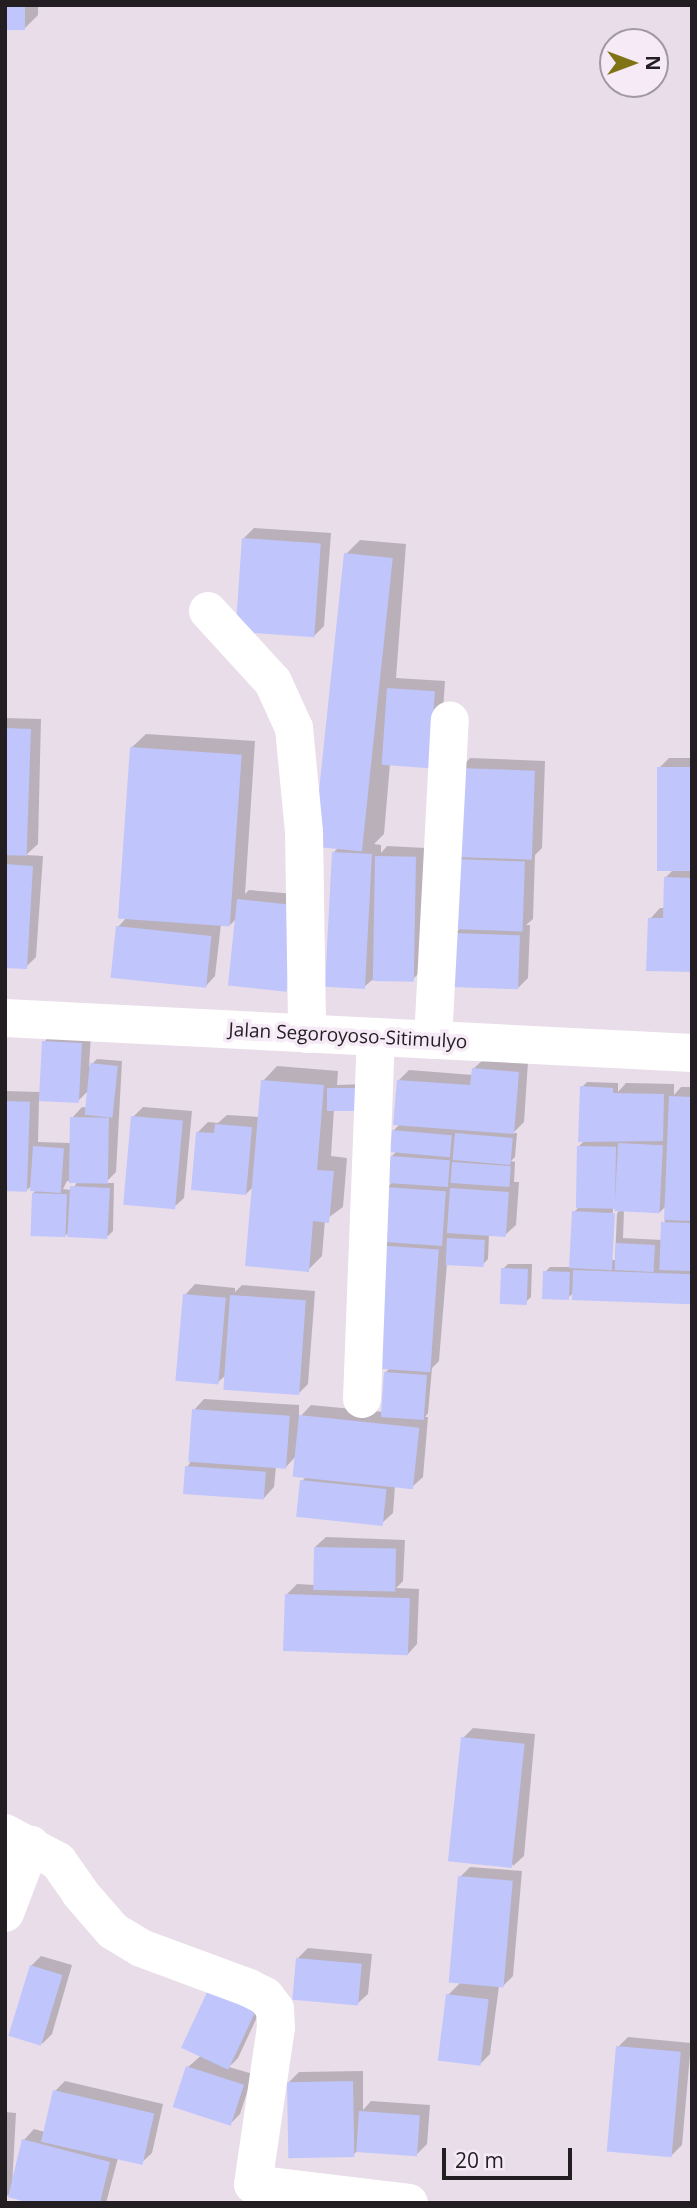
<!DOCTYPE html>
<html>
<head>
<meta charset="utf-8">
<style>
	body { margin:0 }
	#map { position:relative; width:697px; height:2208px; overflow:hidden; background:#e8dde9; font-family:"Open Sans",sans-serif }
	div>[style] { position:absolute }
	.shadow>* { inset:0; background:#0003 }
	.building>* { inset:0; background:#c0c5fc; transform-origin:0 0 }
	.minor>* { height:38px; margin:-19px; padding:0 19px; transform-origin:19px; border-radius:19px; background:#fff }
	.major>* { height:38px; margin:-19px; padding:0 19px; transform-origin:19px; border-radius:19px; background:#fff }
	span { translate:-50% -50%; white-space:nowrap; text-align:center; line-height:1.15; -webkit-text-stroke:7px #f6eaf6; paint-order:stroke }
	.street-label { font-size:19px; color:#221e22 }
	.frame { position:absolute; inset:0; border:7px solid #221e22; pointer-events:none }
	.north { position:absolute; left:599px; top:28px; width:70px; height:70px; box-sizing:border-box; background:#f6eaf6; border:2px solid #a198a1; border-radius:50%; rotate:90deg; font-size:19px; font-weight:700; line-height:28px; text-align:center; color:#221e22 }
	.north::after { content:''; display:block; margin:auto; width:24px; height:32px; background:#807315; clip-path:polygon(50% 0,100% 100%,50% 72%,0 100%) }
	.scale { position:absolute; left:442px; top:2148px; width:130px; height:32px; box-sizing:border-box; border:4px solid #221e22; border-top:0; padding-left:9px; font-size:21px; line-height:24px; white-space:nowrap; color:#221e22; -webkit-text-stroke:5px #f6eaf6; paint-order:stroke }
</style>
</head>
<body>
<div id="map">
	<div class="shadow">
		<i style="clip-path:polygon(5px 5px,38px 5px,38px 15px,24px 29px)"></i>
		<i style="clip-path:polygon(254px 528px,331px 533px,324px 626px,314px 636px,244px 538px)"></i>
		<i style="clip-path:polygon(360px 540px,406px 544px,396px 678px,445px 681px,440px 755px,390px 764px,384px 834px,374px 844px,381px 845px,381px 853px,387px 846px,426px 848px,421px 971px,411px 981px,372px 980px,364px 987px,334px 852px,340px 846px,346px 554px)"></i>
		<i style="clip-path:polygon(5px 718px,41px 719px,38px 844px,26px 855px,43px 856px,36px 957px,26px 967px,5px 966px)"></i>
		<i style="clip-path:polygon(146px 734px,255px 741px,245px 894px,249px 890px,306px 895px,298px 979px,237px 918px,230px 925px,221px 924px,215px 976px,205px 987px,118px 927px,127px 917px,131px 748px)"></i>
		<i style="clip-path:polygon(470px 758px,545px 761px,542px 848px,535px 855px,533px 919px,526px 925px,530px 925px,528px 978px,518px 988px,455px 934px,461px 927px,460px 769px)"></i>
		<i style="clip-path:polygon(669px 758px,692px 758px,692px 971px,650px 919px,660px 908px,665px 908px,665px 878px,674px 869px,659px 768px)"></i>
		<i style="clip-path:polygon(evenodd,54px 1032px,91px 1034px,89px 1067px,97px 1059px,122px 1061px,116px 1172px,105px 1183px,114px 1183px,113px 1231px,108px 1236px,71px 1230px,65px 1236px,33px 1193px,37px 1190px,34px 1183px,27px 1190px,5px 1190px,5px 1091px,40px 1092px,44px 1042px,54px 1032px,91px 1088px,90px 1108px,82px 1107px,72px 1118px,71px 1143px,38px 1142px,39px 1099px,77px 1102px,91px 1088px,54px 1032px,67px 1181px,78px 1181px,72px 1190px,63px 1189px,67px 1181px)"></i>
		<i style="clip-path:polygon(484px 1059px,528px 1062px,524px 1122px,513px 1133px,517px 1133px,515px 1157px,511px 1161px,515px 1162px,514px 1182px,519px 1182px,516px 1225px,505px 1235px,489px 1234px,488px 1259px,483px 1264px,447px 1263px,439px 1361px,432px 1368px,428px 1413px,425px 1417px,428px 1417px,423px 1477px,412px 1487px,395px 1485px,393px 1513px,382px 1523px,302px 1481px,307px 1476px,297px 1455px,285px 1468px,276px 1467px,274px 1487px,264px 1498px,187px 1467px,190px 1463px,194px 1410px,204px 1399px,299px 1405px,299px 1418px,311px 1405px,383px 1412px,385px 1373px,390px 1368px,366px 1367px,387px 1188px,393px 1181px,392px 1156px,397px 1151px,393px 1131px,400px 1124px,398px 1081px,409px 1070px,473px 1075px,473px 1069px)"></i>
		<i style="clip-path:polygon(277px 1066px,338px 1071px,337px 1085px,366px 1084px,334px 1109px,331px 1156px,347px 1158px,343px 1207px,325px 1220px,322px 1256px,308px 1270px,254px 1186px,246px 1194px,197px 1133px,208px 1122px,218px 1123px,227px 1115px,260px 1117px,263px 1081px)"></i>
		<i style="clip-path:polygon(evenodd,587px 1082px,618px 1083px,618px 1092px,626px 1083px,674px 1084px,674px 1095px,681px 1087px,692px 1087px,692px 1302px,574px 1292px,568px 1298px,545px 1272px,550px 1267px,572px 1267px,574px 1212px,580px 1206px,579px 1146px,585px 1140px,582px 1087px,587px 1082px,613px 1204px,621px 1209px,617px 1213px,615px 1260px,611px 1260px,608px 1218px,613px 1212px,613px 1204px,587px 1082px,667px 1205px,662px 1240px,623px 1238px,624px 1210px,660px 1212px,667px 1205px)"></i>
		<i style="clip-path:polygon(143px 1107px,192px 1111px,184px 1198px,173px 1208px,133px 1117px)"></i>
		<i style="clip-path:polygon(508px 1264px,532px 1264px,531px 1297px,526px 1302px,503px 1269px)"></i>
		<i style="clip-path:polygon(195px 1284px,235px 1288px,235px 1292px,242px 1285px,315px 1291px,308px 1384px,298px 1394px,226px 1375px,218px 1382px,185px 1295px)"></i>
		<i style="clip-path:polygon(326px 1537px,405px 1540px,403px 1581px,396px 1588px,419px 1589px,417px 1644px,407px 1655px,287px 1594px,297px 1584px,314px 1585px,315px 1547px)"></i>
		<i style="clip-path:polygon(473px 1728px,535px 1734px,524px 1856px,513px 1866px,463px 1738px)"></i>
		<i style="clip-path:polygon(470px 1867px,522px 1871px,513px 1976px,503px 1986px,499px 1986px,490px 2054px,480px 2064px,448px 1995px,460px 1983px,460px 1877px)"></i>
		<i style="clip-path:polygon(308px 1948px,372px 1954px,368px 1994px,357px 2004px,298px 1958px)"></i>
		<i style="clip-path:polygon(41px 1956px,72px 1965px,52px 2034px,42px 2044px,31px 1966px)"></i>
		<i style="clip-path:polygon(265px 2000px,238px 2058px,229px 2067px,253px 2074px,240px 2114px,230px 2124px,188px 2067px)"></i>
		<i style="clip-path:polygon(628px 2037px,691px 2043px,682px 2145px,671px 2156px,618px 2047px)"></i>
		<i style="clip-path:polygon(363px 2071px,363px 2110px,371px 2101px,430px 2105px,427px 2144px,417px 2154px,358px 2150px,353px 2155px,289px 2082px,299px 2072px)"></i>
		<i style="clip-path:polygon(65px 2081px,163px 2104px,152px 2153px,141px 2163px,118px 2158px,106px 2203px,37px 2203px,8px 2195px,5px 2198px,5px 2112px,16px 2113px,12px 2187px,24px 2140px,34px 2129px,45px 2132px,55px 2091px)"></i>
	</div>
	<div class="building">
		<i style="left:5px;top:5px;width:20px;height:25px"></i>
		<i style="left:242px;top:538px;width:79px;height:94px;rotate:4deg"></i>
		<i style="left:344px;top:553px;width:49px;height:295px;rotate:6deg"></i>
		<i style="left:387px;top:688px;width:48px;height:77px;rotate:4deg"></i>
		<i style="left:5px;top:728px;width:26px;height:127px;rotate:2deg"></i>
		<i style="left:130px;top:747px;width:112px;height:172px;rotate:4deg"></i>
		<i style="left:657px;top:767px;width:35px;height:104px"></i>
		<i style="left:458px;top:768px;width:77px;height:89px;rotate:2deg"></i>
		<i style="left:332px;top:852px;width:40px;height:135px;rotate:3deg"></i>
		<i style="left:375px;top:856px;width:41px;height:125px;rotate:1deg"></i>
		<i style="left:454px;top:859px;width:71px;height:70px;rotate:2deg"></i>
		<i style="clip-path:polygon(5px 864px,33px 866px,27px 969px,5px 968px)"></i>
		<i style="clip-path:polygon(664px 877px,692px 878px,692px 972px,646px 971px,648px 918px,663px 918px)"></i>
		<i style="left:237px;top:899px;width:59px;height:87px;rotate:6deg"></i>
		<i style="left:116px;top:926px;width:96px;height:52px;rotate:6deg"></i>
		<i style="left:453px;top:933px;width:67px;height:54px;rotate:2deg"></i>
		<i style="left:42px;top:1041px;width:40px;height:60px;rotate:3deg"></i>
		<i style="left:90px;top:1063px;width:28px;height:52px;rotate:6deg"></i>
		<i style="clip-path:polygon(472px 1068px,519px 1072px,514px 1134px,393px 1125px,397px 1080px,470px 1085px)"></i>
		<i style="clip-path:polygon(261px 1080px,324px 1085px,317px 1170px,334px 1171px,329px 1223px,313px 1221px,309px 1272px,245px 1266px)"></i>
		<i style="clip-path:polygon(580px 1086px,613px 1088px,613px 1093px,664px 1094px,663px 1141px,578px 1142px)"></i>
		<i style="left:362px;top:1088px;width:23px;height:35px;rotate:90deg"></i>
		<i style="clip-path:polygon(669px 1096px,692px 1097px,692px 1221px,664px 1220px)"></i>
		<i style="left:5px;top:1101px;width:25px;height:90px;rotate:2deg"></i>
		<i style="left:131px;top:1116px;width:52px;height:89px;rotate:5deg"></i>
		<i style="left:70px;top:1117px;width:39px;height:66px;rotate:1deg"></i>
		<i style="clip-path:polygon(215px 1124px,252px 1127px,246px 1195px,191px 1190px,196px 1132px,214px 1133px)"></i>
		<i style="left:392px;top:1130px;width:60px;height:22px;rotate:5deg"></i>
		<i style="left:455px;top:1133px;width:58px;height:27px;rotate:5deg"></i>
		<i style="left:618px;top:1143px;width:45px;height:68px;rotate:3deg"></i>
		<i style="left:33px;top:1146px;width:31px;height:45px;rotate:4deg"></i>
		<i style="left:577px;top:1146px;width:39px;height:62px;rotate:1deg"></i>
		<i style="left:390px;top:1156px;width:60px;height:27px;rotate:4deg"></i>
		<i style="left:452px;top:1162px;width:59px;height:21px;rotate:4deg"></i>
		<i style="left:70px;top:1186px;width:40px;height:51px;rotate:3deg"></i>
		<i style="left:385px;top:1187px;width:61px;height:55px;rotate:4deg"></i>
		<i style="left:450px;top:1188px;width:59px;height:45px;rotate:4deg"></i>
		<i style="left:32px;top:1193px;width:35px;height:43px;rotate:2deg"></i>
		<i style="left:572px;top:1211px;width:43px;height:57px;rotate:3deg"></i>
		<i style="left:661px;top:1222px;width:31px;height:48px;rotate:2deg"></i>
		<i style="left:447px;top:1238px;width:38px;height:27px;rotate:3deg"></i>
		<i style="left:616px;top:1243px;width:39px;height:27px;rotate:3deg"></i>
		<i style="left:374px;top:1245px;width:65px;height:123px;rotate:4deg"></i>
		<i style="left:501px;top:1268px;width:27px;height:36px;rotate:2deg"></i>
		<i style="left:573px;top:1270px;width:119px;height:30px;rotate:2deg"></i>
		<i style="left:543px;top:1271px;width:27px;height:28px;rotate:2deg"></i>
		<i style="left:183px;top:1294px;width:43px;height:87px;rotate:5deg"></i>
		<i style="left:230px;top:1295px;width:76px;height:95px;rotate:4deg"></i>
		<i style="left:384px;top:1372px;width:43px;height:45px;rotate:4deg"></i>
		<i style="left:192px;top:1409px;width:98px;height:53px;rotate:4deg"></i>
		<i style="left:299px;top:1415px;width:121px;height:62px;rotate:6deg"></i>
		<i style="left:185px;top:1466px;width:81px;height:28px;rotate:4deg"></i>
		<i style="left:300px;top:1480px;width:87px;height:37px;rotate:6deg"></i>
		<i style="left:314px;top:1547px;width:82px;height:43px;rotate:1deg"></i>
		<i style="left:285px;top:1594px;width:125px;height:57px;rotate:2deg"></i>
		<i style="left:461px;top:1737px;width:64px;height:125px;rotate:6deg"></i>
		<i style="left:458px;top:1876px;width:55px;height:107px;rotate:5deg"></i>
		<i style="left:296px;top:1958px;width:66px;height:42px;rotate:5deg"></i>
		<i style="left:30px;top:1965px;width:34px;height:74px;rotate:17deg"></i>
		<i style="left:209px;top:1988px;width:52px;height:66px;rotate:25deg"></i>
		<i style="left:446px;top:1994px;width:43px;height:67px;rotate:7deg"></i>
		<i style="left:616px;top:2046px;width:65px;height:106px;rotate:5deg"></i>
		<i style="left:186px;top:2066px;width:61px;height:43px;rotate:18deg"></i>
		<i style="left:353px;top:2081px;width:76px;height:66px;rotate:89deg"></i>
		<i style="left:53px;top:2090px;width:104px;height:53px;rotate:13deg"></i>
		<i style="left:359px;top:2111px;width:61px;height:41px;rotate:4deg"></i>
		<i style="clip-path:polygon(22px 2139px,110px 2162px,100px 2203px,29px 2203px,8px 2197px)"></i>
	</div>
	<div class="minor">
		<i style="left:208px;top:611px;width:96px;rotate:47.5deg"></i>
		<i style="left:273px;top:682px;width:51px;rotate:65.5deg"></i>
		<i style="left:294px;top:728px;width:104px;rotate:84.5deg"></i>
		<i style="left:304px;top:832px;width:202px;rotate:89.1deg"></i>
		<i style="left:433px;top:1040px;width:320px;rotate:-87deg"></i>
		<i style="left:362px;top:1399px;width:361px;rotate:-87.8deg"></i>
		<i style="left:5px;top:1833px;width:60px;rotate:27.8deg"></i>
		<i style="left:58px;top:1861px;width:39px;rotate:55deg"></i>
		<i style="left:80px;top:1893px;width:50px;rotate:49deg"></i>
		<i style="left:113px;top:1931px;width:33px;rotate:31deg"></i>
		<i style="left:141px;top:1948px;width:115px;rotate:20.3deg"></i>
		<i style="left:249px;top:1988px;width:18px;rotate:27deg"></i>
		<i style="left:265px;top:1996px;width:16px;rotate:52deg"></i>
		<i style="left:275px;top:2009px;width:18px;rotate:87deg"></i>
		<i style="left:276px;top:2027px;width:159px;rotate:98.3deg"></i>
		<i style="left:253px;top:2184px;width:157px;rotate:6.9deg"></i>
		<i style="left:5px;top:1913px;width:73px;rotate:-69.1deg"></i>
	</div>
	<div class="major">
		<i style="left:5px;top:1018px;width:688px;rotate:2.92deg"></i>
	</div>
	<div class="street-label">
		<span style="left:348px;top:1036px;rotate:3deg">Jalan Segoroyoso-Sitimulyo</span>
	</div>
	<div class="frame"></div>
	<div class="north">N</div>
	<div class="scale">20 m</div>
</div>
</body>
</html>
